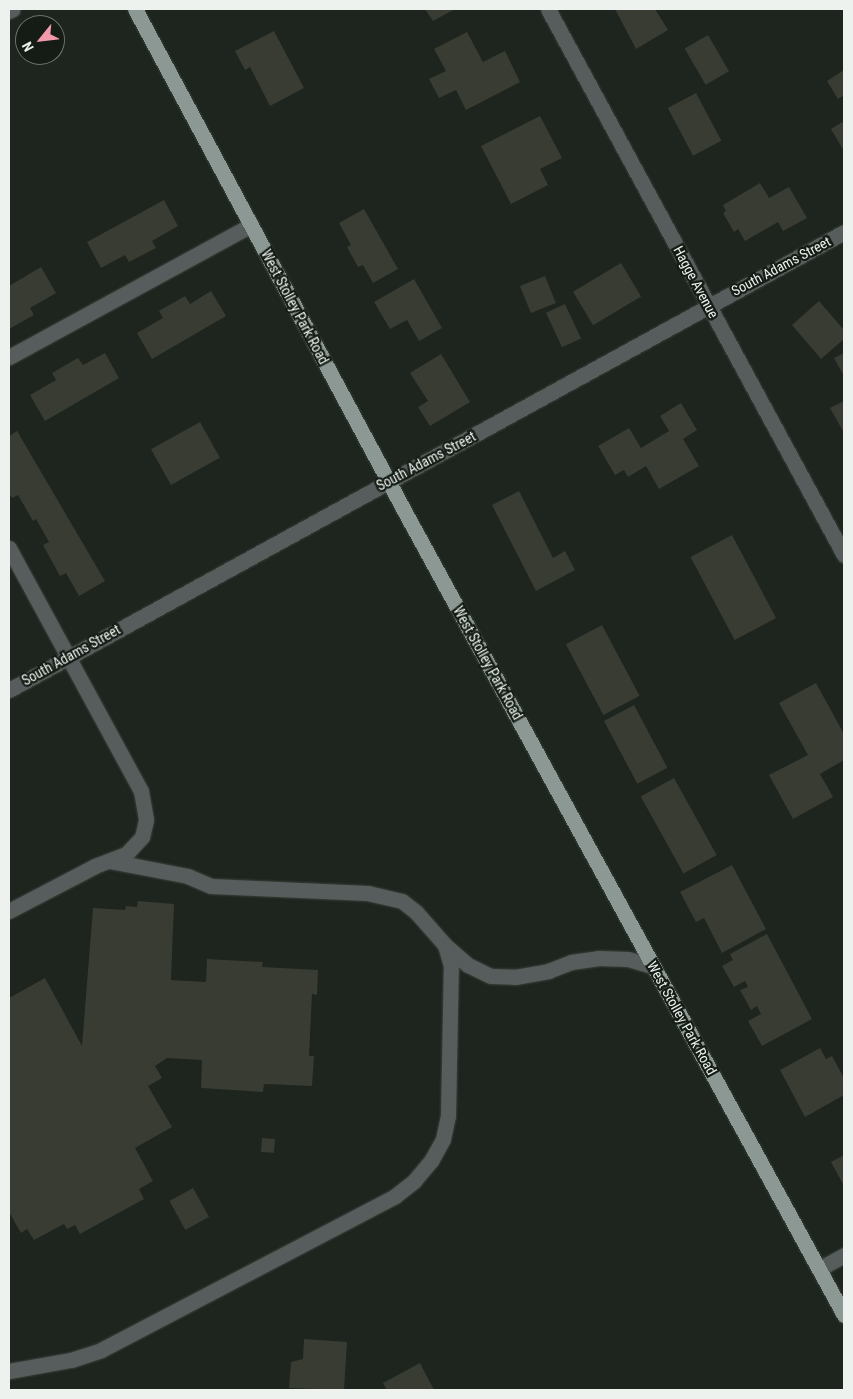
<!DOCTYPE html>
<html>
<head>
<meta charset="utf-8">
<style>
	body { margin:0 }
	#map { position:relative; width:853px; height:1399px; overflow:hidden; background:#1d251e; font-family:"Roboto Condensed",sans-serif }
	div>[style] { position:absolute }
	.building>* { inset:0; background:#393c32; transform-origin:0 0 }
	.roads { filter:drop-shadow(0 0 1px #3a423b) drop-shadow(0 0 1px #3a423b) }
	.minor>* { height:15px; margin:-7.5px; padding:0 7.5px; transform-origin:7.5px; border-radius:7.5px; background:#575d5c }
	.major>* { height:15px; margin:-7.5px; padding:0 7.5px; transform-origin:7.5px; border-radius:7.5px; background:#8c9894 }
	span { translate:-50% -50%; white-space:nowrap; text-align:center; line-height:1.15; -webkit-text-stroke:4.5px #141c15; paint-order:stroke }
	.street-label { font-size:14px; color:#edf2ee }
	.frame { position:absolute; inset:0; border:10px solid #edf2ee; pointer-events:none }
	.north { position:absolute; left:15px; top:15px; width:50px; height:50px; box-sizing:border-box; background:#141c15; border:1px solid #6b726c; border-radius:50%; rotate:241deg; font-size:14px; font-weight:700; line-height:20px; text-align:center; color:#edf2ee }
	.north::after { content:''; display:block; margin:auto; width:18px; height:22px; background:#f29aac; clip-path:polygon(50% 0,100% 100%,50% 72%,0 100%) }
</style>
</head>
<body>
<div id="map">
	<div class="building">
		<i style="clip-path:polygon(425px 9px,455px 9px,433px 21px)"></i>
		<i style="clip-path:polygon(615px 9px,655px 9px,668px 30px,636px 49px)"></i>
		<i style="clip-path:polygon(274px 31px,304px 88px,270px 106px,250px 67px,245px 70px,235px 51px)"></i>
		<i style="clip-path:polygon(467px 32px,483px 62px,505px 51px,520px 82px,466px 110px,456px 90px,439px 98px,429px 79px,446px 71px,434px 49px)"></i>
		<i style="left:708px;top:35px;width:42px;height:27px;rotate:60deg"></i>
		<i style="clip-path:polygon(844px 70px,844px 95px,838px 99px,827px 81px)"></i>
		<i style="left:696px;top:93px;width:54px;height:32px;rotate:62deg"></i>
		<i style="clip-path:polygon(540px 116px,562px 158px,540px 169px,548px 185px,511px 204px,481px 146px)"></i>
		<i style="clip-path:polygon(844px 121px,844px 151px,831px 129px)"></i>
		<i style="clip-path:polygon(760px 183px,769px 198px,789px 187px,807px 218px,783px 231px,778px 222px,745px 241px,738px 229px,734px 232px,723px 213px,726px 211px,723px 205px)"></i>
		<i style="clip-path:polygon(164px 200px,178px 226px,152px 241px,156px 248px,129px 262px,125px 255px,101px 268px,87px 242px)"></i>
		<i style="clip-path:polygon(364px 209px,398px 269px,373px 283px,363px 265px,358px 267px,347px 247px,351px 245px,339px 223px)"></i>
		<i style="left:621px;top:263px;width:39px;height:56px;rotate:59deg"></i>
		<i style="clip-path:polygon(41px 267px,56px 293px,30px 308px,34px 315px,9px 329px,9px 286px)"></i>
		<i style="left:545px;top:276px;width:29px;height:27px;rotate:68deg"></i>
		<i style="clip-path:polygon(414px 279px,442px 328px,419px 341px,407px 320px,390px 329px,374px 302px)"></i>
		<i style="clip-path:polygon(211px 291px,226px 316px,152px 359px,137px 333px,163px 318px,159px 311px,185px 296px,190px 304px)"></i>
		<i style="clip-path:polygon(819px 301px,844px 330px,844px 339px,821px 359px,792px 325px)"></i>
		<i style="left:565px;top:304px;width:38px;height:21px;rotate:65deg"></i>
		<i style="clip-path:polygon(105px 353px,119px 378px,45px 421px,30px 395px,56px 380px,52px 373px,78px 358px,83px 365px)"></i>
		<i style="clip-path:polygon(844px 353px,844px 376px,834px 358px)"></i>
		<i style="clip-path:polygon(441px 354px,470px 402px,430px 426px,418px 407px,428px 401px,410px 373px)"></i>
		<i style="clip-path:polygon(844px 401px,844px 433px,830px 408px)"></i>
		<i style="clip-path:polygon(681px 403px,697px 430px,683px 439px,699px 466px,659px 489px,646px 466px,628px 477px,624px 470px,615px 475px,598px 446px,629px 428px,641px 448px,669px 431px,660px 416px)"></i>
		<i style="left:200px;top:422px;width:41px;height:56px;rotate:61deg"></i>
		<i style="clip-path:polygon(17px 431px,105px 581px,79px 596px,66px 573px,60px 576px,43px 545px,49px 542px,36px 519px,33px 521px,18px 495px,12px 498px,9px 493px,9px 436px)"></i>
		<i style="clip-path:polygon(519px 491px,553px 558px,565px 551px,575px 570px,536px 591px,492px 505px)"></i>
		<i style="left:732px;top:535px;width:94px;height:47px;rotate:62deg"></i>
		<i style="left:602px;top:625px;width:80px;height:41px;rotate:62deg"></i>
		<i style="clip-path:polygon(816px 683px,844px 734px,844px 760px,820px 774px,833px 797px,793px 819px,769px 775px,808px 755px,779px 703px)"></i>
		<i style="left:634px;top:705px;width:71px;height:34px;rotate:62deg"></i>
		<i style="left:674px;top:778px;width:88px;height:38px;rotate:61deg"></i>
		<i style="clip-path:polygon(732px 865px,766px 929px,722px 953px,704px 918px,696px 922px,680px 892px)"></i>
		<i style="clip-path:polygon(138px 901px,174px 904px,171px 980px,206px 982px,207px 959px,263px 962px,262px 967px,318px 970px,317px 995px,312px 994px,309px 1056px,314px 1056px,312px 1086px,264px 1084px,263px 1092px,201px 1088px,202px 1060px,167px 1058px,155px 1066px,162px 1078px,148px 1086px,172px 1127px,135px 1148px,153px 1181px,139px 1189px,144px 1199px,80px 1234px,75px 1225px,67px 1229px,64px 1224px,34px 1240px,27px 1229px,21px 1233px,9px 1212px,9px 998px,45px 978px,82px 1046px,93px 908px,125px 910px,126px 906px,137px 907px)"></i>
		<i style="clip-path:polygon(767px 934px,812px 1019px,762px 1046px,748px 1021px,761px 1014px,757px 1006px,751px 1010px,740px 990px,748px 987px,745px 981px,734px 987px,722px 966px,733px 960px,730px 954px)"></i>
		<i style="clip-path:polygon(820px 1048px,826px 1059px,832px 1056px,844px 1078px,844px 1095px,805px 1117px,780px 1070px)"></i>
		<i style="left:262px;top:1138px;width:13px;height:14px;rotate:4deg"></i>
		<i style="clip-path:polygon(844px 1155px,844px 1186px,831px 1162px)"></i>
		<i style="left:193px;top:1188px;width:33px;height:27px;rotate:61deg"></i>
		<i style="clip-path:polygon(304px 1339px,347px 1342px,344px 1390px,289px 1388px,291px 1362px,303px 1359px)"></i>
		<i style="clip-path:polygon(420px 1363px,434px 1390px,387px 1390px,383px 1383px)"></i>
	</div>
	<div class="roads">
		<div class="minor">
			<i style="left:548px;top:9px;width:621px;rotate:61.54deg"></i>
			<i style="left:9px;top:11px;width:4px;rotate:-27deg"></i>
			<i style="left:9px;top:357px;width:276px;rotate:-28.6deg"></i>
			<i style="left:9px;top:548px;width:277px;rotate:61.5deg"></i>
			<i style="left:141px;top:791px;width:29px;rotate:80deg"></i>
			<i style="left:146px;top:820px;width:17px;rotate:103deg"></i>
			<i style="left:142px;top:837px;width:23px;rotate:133deg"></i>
			<i style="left:126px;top:854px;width:33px;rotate:159deg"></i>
			<i style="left:95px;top:866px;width:97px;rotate:152.4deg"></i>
			<i style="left:9px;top:690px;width:952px;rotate:-28.74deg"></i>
			<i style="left:446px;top:946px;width:29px;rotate:41deg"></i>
			<i style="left:468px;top:965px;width:25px;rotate:26deg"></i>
			<i style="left:491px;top:976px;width:24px;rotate:2deg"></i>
			<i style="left:515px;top:977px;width:34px;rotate:-10deg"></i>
			<i style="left:548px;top:971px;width:25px;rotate:-21deg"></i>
			<i style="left:571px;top:962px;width:27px;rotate:-8deg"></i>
			<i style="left:598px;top:958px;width:30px;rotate:2deg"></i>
			<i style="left:628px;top:959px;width:26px;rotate:16deg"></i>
			<i style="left:819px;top:1269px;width:29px;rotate:-29deg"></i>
			<i style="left:9px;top:1371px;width:63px;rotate:-10.1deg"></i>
			<i style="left:71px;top:1360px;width:32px;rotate:-18deg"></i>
			<i style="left:101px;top:1350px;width:332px;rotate:-27.6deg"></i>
			<i style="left:395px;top:1196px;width:24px;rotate:-38deg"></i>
			<i style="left:414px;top:1181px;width:26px;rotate:-50deg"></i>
			<i style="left:431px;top:1161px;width:25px;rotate:-61deg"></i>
			<i style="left:443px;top:1139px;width:24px;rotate:-78deg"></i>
			<i style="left:448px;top:1116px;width:150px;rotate:-88.9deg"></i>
			<i style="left:451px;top:966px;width:22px;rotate:-106deg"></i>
			<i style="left:445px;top:945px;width:44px;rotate:-131.3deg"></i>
			<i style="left:416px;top:912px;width:18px;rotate:-142deg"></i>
			<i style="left:402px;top:901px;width:36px;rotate:-167deg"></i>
			<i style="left:367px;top:893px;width:156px;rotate:-177.4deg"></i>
			<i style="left:211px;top:886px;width:25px;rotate:-157deg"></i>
			<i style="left:188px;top:876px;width:79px;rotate:-169.1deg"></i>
		</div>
		<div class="major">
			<i style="left:135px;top:9px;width:573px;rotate:61.78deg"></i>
			<i style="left:406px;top:514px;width:913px;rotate:61.33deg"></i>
		</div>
	</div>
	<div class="street-label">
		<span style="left:781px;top:266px;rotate:-28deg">South Adams Street</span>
		<span style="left:696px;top:282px;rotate:62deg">Hagge Avenue</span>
		<span style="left:295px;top:307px;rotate:62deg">West Stolley Park Road</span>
		<span style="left:426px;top:461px;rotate:-28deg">South Adams Street</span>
		<span style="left:71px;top:655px;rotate:-29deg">South Adams Street</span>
		<span style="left:488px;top:663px;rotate:61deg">West Stolley Park Road</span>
		<span style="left:682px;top:1018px;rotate:61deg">West Stolley Park Road</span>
	</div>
	<div class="frame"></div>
	<div class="north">N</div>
</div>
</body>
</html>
